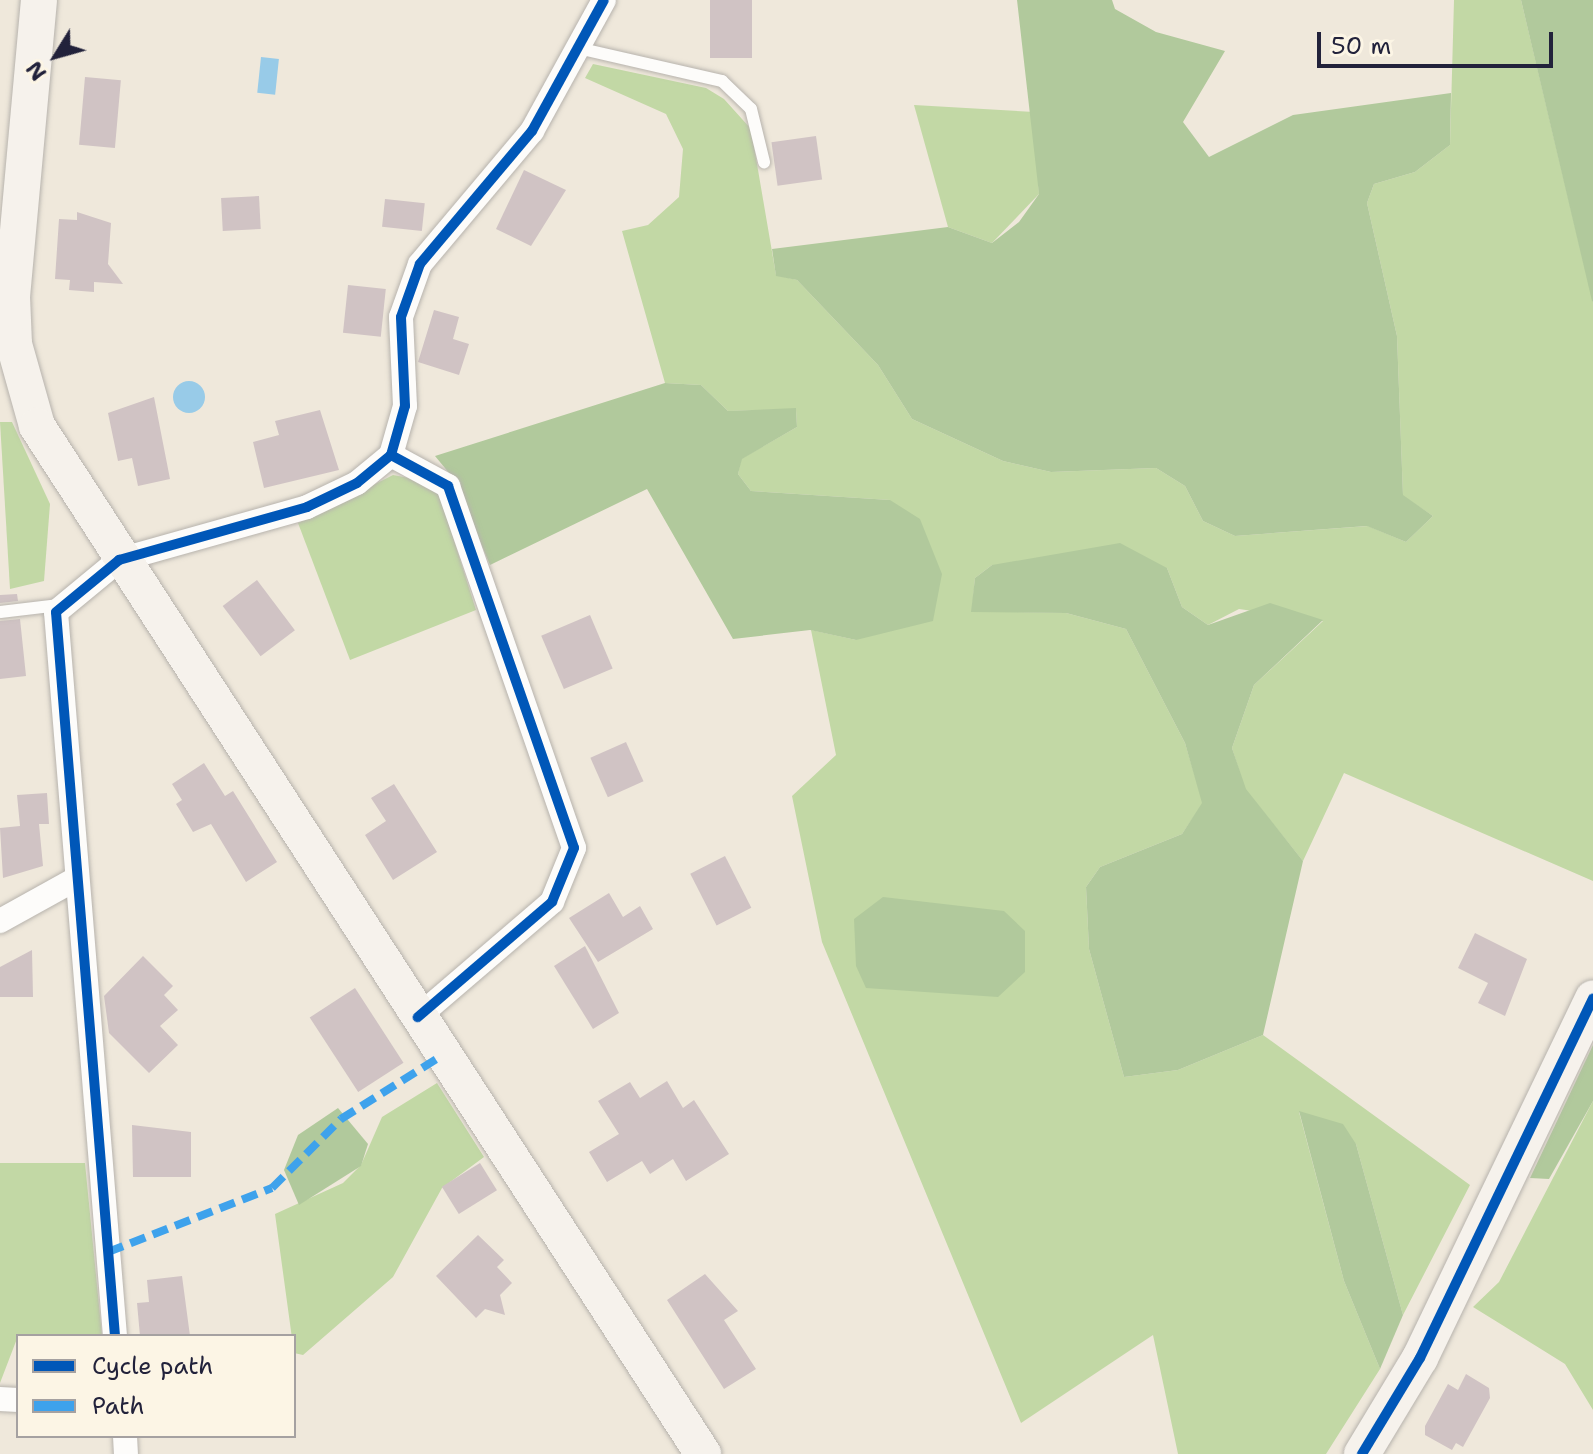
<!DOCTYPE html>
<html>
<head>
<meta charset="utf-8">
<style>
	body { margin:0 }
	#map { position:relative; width:1593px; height:1454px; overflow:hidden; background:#efe8db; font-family:"Shantell Sans",sans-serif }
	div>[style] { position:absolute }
	.green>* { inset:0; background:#c2d8a5 }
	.forest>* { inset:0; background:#b1c99c }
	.water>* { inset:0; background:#98cbe8; transform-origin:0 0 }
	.round { border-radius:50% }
	.building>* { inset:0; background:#d0c3c4; transform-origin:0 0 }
	.roads { filter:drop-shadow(0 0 2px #b7b3ad) drop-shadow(0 0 2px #b7b3ad) }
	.lane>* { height:12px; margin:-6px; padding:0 6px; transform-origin:6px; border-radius:6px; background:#fdfcfa }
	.street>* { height:24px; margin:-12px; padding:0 12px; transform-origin:12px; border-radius:12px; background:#fdfcfa }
	.secondary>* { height:36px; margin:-18px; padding:0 18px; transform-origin:18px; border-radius:18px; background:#f6f2ec }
	.quiet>* { height:8px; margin-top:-4px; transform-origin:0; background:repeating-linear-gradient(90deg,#3ea2ec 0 16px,transparent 0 24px) }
	.cycleway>* { height:10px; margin:-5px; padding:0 5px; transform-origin:5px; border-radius:5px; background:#0057b8 }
	span { translate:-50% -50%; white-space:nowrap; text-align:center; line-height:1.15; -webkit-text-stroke:7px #fcf5e5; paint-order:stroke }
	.legend { position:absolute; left:16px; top:1334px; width:280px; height:104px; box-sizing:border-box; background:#fcf5e5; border:2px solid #a5a1a1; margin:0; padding:10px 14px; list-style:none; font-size:24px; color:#22223b }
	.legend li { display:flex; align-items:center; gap:16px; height:40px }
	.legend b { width:40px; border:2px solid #a5a1a1 }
	.north { position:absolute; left:16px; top:16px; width:80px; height:80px; -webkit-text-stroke:6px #fcf5e5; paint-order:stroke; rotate:233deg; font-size:22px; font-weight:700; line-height:32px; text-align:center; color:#22223b }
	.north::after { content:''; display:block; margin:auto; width:28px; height:36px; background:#22223b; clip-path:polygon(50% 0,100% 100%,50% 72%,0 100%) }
	.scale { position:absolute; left:1317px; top:32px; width:236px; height:36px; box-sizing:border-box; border:4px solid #22223b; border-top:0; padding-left:10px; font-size:24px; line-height:28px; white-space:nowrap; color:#22223b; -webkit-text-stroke:6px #fcf5e5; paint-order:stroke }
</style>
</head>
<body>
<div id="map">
	<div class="green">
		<i style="clip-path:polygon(1454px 0,1521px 0,1593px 302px,1593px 881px,1344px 773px,1303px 861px,1245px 789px,1232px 748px,1254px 685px,1323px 621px,1239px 609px,1208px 625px,1182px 607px,1167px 568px,992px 565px,975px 578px,972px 611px,1066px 613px,1126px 629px,1185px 743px,1203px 803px,1182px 834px,1100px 867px,1086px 887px,1089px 949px,1124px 1077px,1178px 1070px,1263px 1035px,1470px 1185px,1403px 1315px,1356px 1144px,1299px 1112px,1344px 1281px,1380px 1369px,1326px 1454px,1178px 1454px,1153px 1335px,1021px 1423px,822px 942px,792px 796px,836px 755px,811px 630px,856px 640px,890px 500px,751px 491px,738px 474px,741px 459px,797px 427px,796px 409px,728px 411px,701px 385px,665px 383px,622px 231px,648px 225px,679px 197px,683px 149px,666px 114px,585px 78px,593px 64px,706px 88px,724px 99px,751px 129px,776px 275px,797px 280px,878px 365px,912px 419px,1003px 461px,1051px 472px,1156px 468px,1185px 486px,1203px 521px,1235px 536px,1368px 526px,1406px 542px,1433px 516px,1403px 496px,1397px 336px,1367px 203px,1374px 184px,1415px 172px,1450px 145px)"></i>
		<i style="clip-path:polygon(914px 105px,1034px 112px,1039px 194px,992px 243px,948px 227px)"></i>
		<i style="clip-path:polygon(0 422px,12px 422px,50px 504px,44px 581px,10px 589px)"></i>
		<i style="clip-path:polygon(393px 475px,425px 481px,439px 493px,476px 610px,350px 660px,298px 523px)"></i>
		<i style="clip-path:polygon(437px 1083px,484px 1157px,442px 1188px,393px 1277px,303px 1355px,294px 1353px,275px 1214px,343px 1183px,361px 1165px,382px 1117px)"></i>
		<i style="clip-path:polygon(1593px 1101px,1593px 1410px,1565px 1364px,1473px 1307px,1499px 1282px)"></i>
		<i style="clip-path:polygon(0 1163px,85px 1163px,102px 1336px,18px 1336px,0 1383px)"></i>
	</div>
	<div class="forest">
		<i style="clip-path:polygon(1017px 0,1112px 0,1115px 9px,1156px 32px,1225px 51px,1183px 122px,1209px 157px,1293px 115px,1451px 93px,1450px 145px,1415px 172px,1374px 184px,1367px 203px,1397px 336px,1403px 495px,1433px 516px,1406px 542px,1367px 526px,1235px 536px,1203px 521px,1185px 486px,1156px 468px,1051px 472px,1003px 461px,912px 419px,878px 365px,797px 280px,776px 276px,772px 249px,948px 227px,992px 243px,1019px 222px,1039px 194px)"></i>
		<i style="clip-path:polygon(1521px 0,1593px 0,1593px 302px,1592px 301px)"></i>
		<i style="clip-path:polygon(665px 383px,701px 385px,728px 411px,796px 408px,797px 427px,742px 459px,738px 474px,751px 491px,890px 500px,920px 519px,942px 574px,933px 621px,856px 640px,810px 630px,733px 639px,647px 489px,490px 565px,454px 479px,435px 456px)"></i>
		<i style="clip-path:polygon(1120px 543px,1167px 568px,1182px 607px,1208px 625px,1270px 603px,1323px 620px,1254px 685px,1232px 748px,1246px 789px,1303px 861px,1263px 1035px,1178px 1070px,1124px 1077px,1089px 949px,1086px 887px,1100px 867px,1182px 834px,1202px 803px,1185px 743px,1126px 629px,1066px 613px,971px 612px,975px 578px,992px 565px)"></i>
		<i style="clip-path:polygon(883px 897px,1004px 911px,1025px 931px,1025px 972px,998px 997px,866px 988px,856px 966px,854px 919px)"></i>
		<i style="clip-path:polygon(1593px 1045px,1593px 1101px,1549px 1179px,1530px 1178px)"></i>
		<i style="clip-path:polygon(338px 1108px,368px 1144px,361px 1166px,299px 1205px,284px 1170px,298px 1135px)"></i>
		<i style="clip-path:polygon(1299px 1111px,1343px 1124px,1356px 1144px,1403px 1315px,1380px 1369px,1344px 1281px)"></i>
	</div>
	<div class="water">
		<i style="left:261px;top:57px;width:18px;height:36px;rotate:6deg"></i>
		<i class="round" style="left:173px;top:381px;width:32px;height:32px"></i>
	</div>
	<div class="building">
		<i style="left:710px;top:0;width:42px;height:58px"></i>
		<i style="left:85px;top:77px;width:36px;height:68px;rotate:5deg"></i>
		<i style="left:816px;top:136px;width:44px;height:45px;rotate:82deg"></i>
		<i style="clip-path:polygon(524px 170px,566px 190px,531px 246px,496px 229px)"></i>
		<i style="left:259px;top:196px;width:33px;height:38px;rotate:87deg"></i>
		<i style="left:385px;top:199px;width:40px;height:28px;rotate:6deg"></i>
		<i style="clip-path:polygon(77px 212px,111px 223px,108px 264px,123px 284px,94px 282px,94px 292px,69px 290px,70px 280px,55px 279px,59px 219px,77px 220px)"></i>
		<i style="left:348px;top:285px;width:38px;height:48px;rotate:6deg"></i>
		<i style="clip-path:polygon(434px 310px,459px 317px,453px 339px,469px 344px,459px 375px,418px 362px)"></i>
		<i style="clip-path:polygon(154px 397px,170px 479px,138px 486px,132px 458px,118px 461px,108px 413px)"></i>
		<i style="clip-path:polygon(320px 410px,339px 470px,264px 488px,253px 442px,279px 435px,275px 421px)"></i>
		<i style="left:257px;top:580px;width:63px;height:43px;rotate:53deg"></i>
		<i style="clip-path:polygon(17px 594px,18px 601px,0 603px,0 595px)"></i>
		<i style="left:590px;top:615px;width:58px;height:53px;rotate:67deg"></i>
		<i style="clip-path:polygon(20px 619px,26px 676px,0 679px,0 621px)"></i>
		<i style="left:626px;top:742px;width:43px;height:39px;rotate:66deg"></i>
		<i style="clip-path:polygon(204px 763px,225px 796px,233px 791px,277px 862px,246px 882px,211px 824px,193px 832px,176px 804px,182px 800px,172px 784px)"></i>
		<i style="clip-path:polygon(394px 784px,437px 852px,393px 880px,365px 835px,386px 821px,371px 798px)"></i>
		<i style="clip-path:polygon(47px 793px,49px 824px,39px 824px,43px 866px,3px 878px,0 828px,20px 826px,17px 795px)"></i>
		<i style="left:725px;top:856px;width:58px;height:39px;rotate:63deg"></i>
		<i style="clip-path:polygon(609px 893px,623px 917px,640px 906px,653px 929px,598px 962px,569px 918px)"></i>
		<i style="clip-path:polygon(1475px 933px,1527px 959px,1505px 1016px,1478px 1003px,1488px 983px,1458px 968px)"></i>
		<i style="clip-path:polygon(585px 946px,619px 1013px,593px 1029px,554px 966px)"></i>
		<i style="clip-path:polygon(32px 950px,33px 997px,0 997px,0 967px)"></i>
		<i style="clip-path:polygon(143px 956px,173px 986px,164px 995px,178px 1010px,160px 1026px,178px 1045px,149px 1073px,109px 1033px,104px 996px)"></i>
		<i style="left:355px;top:988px;width:89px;height:54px;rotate:57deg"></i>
		<i style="clip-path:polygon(667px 1081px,683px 1108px,694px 1100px,729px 1154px,686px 1181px,673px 1159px,650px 1174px,642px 1161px,607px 1182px,589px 1152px,619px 1134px,598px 1101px,630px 1082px,640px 1098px)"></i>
		<i style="clip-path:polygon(132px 1125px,191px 1132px,191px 1177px,133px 1177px)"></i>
		<i style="left:480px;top:1163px;width:32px;height:45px;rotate:58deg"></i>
		<i style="clip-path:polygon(478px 1235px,504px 1260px,497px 1267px,512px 1283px,500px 1295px,505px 1315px,485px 1309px,476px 1318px,436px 1276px)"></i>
		<i style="clip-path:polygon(705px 1274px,738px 1311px,724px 1320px,756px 1369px,724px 1389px,667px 1300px)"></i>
		<i style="clip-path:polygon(182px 1276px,190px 1336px,140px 1336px,137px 1303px,149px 1302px,147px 1280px)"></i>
		<i style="clip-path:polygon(1466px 1374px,1489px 1388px,1490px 1398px,1463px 1447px,1456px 1443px,1452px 1450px,1425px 1435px,1425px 1426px,1448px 1384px,1458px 1390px)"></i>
	</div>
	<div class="roads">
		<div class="lane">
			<i style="left:582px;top:49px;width:144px;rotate:12.9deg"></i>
			<i style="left:722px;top:81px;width:40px;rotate:44deg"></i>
			<i style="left:751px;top:109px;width:55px;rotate:76.2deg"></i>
			<i style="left:0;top:612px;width:60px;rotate:-6.7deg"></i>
		</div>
		<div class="street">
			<i style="left:391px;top:455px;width:65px;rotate:28.5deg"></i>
			<i style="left:448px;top:486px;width:383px;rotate:70.8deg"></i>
			<i style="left:574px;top:848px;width:58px;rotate:112.2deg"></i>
			<i style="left:552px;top:902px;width:177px;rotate:139.4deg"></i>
			<i style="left:0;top:921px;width:85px;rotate:-29deg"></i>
			<i style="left:115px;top:1336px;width:726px;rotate:-94.66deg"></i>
			<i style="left:56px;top:612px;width:82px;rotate:-39.5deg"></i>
			<i style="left:119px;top:560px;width:195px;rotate:-15.7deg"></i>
			<i style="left:307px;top:507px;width:55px;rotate:-25.6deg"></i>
			<i style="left:357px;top:483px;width:44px;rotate:-39.5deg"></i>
			<i style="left:391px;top:455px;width:51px;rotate:-74.1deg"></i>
			<i style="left:405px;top:406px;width:89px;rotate:-92.6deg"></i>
			<i style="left:401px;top:317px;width:56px;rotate:-70.3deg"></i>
			<i style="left:420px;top:264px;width:174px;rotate:-49.9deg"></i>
			<i style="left:532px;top:131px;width:149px;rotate:-61.2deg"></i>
			<i style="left:0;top:1399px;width:18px;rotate:3deg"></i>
			<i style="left:125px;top:1436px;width:18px;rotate:87deg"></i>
		</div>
		<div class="secondary">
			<i style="left:39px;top:0;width:297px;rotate:95.2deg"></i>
			<i style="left:12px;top:296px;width:48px;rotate:87.6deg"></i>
			<i style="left:14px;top:344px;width:85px;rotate:74.3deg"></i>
			<i style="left:37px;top:426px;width:1225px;rotate:57.06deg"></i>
			<i style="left:1362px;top:1454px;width:112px;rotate:-58.9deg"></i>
			<i style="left:1420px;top:1358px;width:399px;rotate:-64.3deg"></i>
		</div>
	</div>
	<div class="quiet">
		<i style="left:108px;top:1252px;width:176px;rotate:-21.3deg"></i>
		<i style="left:272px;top:1188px;width:98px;rotate:-45deg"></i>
		<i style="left:341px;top:1119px;width:120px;rotate:-32.1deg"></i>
	</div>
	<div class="cycleway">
		<i style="left:391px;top:455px;width:65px;rotate:28.5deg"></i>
		<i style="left:448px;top:486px;width:383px;rotate:70.8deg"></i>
		<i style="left:574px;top:848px;width:58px;rotate:112.2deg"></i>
		<i style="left:552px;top:902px;width:177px;rotate:139.4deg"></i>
		<i style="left:115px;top:1336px;width:726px;rotate:-94.66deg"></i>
		<i style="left:56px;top:612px;width:82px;rotate:-39.5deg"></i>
		<i style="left:119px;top:560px;width:195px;rotate:-15.7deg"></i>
		<i style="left:307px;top:507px;width:55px;rotate:-25.6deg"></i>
		<i style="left:357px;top:483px;width:44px;rotate:-39.5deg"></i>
		<i style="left:391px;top:455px;width:51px;rotate:-74.1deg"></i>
		<i style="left:405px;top:406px;width:89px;rotate:-92.6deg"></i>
		<i style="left:401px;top:317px;width:56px;rotate:-70.3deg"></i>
		<i style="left:420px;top:264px;width:174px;rotate:-49.9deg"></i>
		<i style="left:532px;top:131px;width:149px;rotate:-61.2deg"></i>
		<i style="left:1362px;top:1454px;width:112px;rotate:-58.9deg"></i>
		<i style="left:1420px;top:1358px;width:399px;rotate:-64.3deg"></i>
	</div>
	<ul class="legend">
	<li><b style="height:10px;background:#0057b8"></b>Cycle path</li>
	<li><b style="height:10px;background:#3ea2ec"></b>Path</li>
	</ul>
	<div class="north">N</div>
	<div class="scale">50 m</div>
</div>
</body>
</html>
